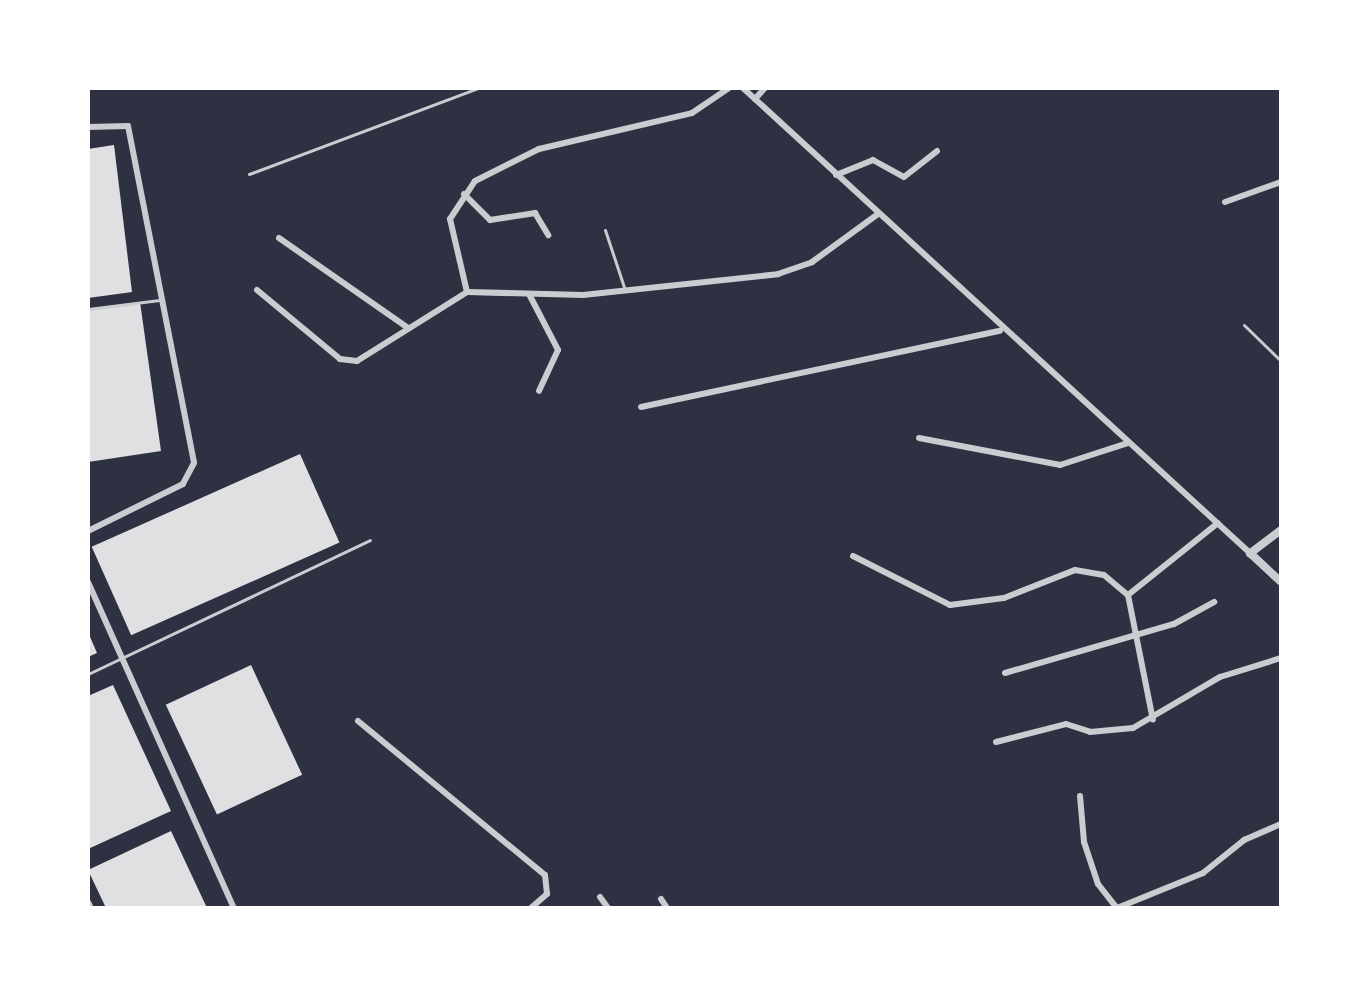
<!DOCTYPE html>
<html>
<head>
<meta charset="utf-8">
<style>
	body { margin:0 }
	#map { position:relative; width:1369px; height:996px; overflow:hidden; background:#2d3142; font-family:"Sofia Sans Condensed",sans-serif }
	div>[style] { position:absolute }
	.building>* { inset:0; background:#e0e0e3; transform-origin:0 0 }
	.service>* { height:3px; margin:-1.5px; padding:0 1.5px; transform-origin:1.5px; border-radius:1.5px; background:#caccd0 }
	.minor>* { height:6px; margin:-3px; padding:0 3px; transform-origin:3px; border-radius:3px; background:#caccd0 }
	.tertiary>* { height:8px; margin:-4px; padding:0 4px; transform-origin:4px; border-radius:4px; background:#caccd0 }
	span { translate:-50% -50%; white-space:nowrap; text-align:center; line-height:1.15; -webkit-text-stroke:8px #fff; paint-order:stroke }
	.frame { position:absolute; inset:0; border:90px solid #fff; pointer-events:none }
</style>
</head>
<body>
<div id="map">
	<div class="building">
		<i style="clip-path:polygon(114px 145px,132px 292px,88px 298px,88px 149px)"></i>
		<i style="clip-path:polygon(140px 302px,161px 451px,88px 462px,88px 310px)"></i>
		<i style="left:300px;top:454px;width:97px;height:228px;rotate:66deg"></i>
		<i style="clip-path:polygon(88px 632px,97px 653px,88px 657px)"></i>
		<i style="left:251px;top:665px;width:121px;height:94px;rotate:65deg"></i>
		<i style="clip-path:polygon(113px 685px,171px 811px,88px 849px,88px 696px)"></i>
		<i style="clip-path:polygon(171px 831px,207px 908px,106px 908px,88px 870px)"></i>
	</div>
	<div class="service">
		<i style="left:249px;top:174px;width:245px;rotate:-20.6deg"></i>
		<i style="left:605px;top:230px;width:63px;rotate:71.6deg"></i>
		<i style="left:88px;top:309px;width:72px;rotate:-7.2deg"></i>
		<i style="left:1244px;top:325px;width:52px;rotate:44.2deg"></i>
		<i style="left:88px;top:674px;width:312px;rotate:-25.4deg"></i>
	</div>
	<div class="minor">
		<i style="left:743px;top:88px;width:688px;rotate:42.53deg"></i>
		<i style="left:755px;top:99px;width:15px;rotate:-48deg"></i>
		<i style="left:88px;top:127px;width:40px;rotate:-1.4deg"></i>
		<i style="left:128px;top:126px;width:343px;rotate:78.9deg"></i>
		<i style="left:194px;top:463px;width:24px;rotate:118deg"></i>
		<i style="left:183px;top:484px;width:106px;rotate:153.7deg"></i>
		<i style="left:836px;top:175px;width:40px;rotate:-22deg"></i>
		<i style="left:873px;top:160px;width:35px;rotate:29deg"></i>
		<i style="left:904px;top:177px;width:42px;rotate:-38.2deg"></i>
		<i style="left:464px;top:194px;width:37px;rotate:45deg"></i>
		<i style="left:490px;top:220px;width:46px;rotate:-8.8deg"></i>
		<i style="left:535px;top:213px;width:26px;rotate:59deg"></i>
		<i style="left:1225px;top:202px;width:59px;rotate:-19.7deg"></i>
		<i style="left:279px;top:238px;width:157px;rotate:34.9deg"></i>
		<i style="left:257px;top:290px;width:108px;rotate:39.7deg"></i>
		<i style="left:340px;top:359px;width:17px;rotate:7deg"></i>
		<i style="left:357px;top:361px;width:130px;rotate:-32.1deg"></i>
		<i style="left:467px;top:292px;width:116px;rotate:1.5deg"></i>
		<i style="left:583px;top:295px;width:196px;rotate:-6.1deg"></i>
		<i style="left:778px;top:274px;width:36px;rotate:-19deg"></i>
		<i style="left:812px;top:262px;width:82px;rotate:-36deg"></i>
		<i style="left:467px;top:292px;width:75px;rotate:-103.1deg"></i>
		<i style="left:450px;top:219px;width:45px;rotate:-56.7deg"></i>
		<i style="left:475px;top:181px;width:72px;rotate:-26.6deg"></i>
		<i style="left:539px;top:149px;width:157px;rotate:-13.2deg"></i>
		<i style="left:692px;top:113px;width:45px;rotate:-34deg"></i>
		<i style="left:529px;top:294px;width:63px;rotate:62.6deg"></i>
		<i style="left:558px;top:350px;width:45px;rotate:114.9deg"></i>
		<i style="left:641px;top:407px;width:367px;rotate:-12deg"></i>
		<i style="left:919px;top:438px;width:144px;rotate:10.8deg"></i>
		<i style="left:1060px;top:465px;width:71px;rotate:-17.9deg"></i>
		<i style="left:853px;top:556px;width:109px;rotate:26.8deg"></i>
		<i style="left:950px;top:605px;width:54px;rotate:-7.4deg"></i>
		<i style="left:1004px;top:598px;width:76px;rotate:-21.5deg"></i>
		<i style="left:1075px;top:570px;width:29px;rotate:10deg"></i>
		<i style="left:1104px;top:575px;width:31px;rotate:40deg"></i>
		<i style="left:1128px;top:595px;width:127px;rotate:78.7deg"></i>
		<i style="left:88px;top:582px;width:357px;rotate:65.9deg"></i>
		<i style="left:1128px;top:595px;width:115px;rotate:-38.7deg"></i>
		<i style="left:1005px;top:673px;width:176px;rotate:-16.2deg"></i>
		<i style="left:1174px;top:624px;width:46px;rotate:-28.8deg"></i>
		<i style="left:358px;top:721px;width:242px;rotate:39.5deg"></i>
		<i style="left:545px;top:875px;width:19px;rotate:84deg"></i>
		<i style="left:547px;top:894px;width:21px;rotate:139deg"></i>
		<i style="left:996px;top:742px;width:72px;rotate:-14.4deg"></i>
		<i style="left:1066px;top:724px;width:25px;rotate:18deg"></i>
		<i style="left:1090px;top:732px;width:43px;rotate:-5.3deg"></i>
		<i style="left:1133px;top:728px;width:101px;rotate:-30.4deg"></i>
		<i style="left:1220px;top:677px;width:64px;rotate:-17.3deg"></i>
		<i style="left:1080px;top:796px;width:46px;rotate:85deg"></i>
		<i style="left:1084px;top:842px;width:44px;rotate:71.6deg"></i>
		<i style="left:1098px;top:884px;width:31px;rotate:52deg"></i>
		<i style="left:1117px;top:908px;width:93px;rotate:-22.1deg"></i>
		<i style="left:1203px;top:873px;width:53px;rotate:-38.8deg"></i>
		<i style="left:1244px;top:840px;width:40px;rotate:-23.4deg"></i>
		<i style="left:600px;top:897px;width:14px;rotate:54deg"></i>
		<i style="left:661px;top:899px;width:11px;rotate:56deg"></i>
		<i style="left:88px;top:902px;width:7px;rotate:63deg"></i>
	</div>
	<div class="tertiary">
		<i style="left:1281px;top:530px;width:39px;rotate:143deg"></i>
		<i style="left:1250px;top:553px;width:42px;rotate:43.1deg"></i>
	</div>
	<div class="frame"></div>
</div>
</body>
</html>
